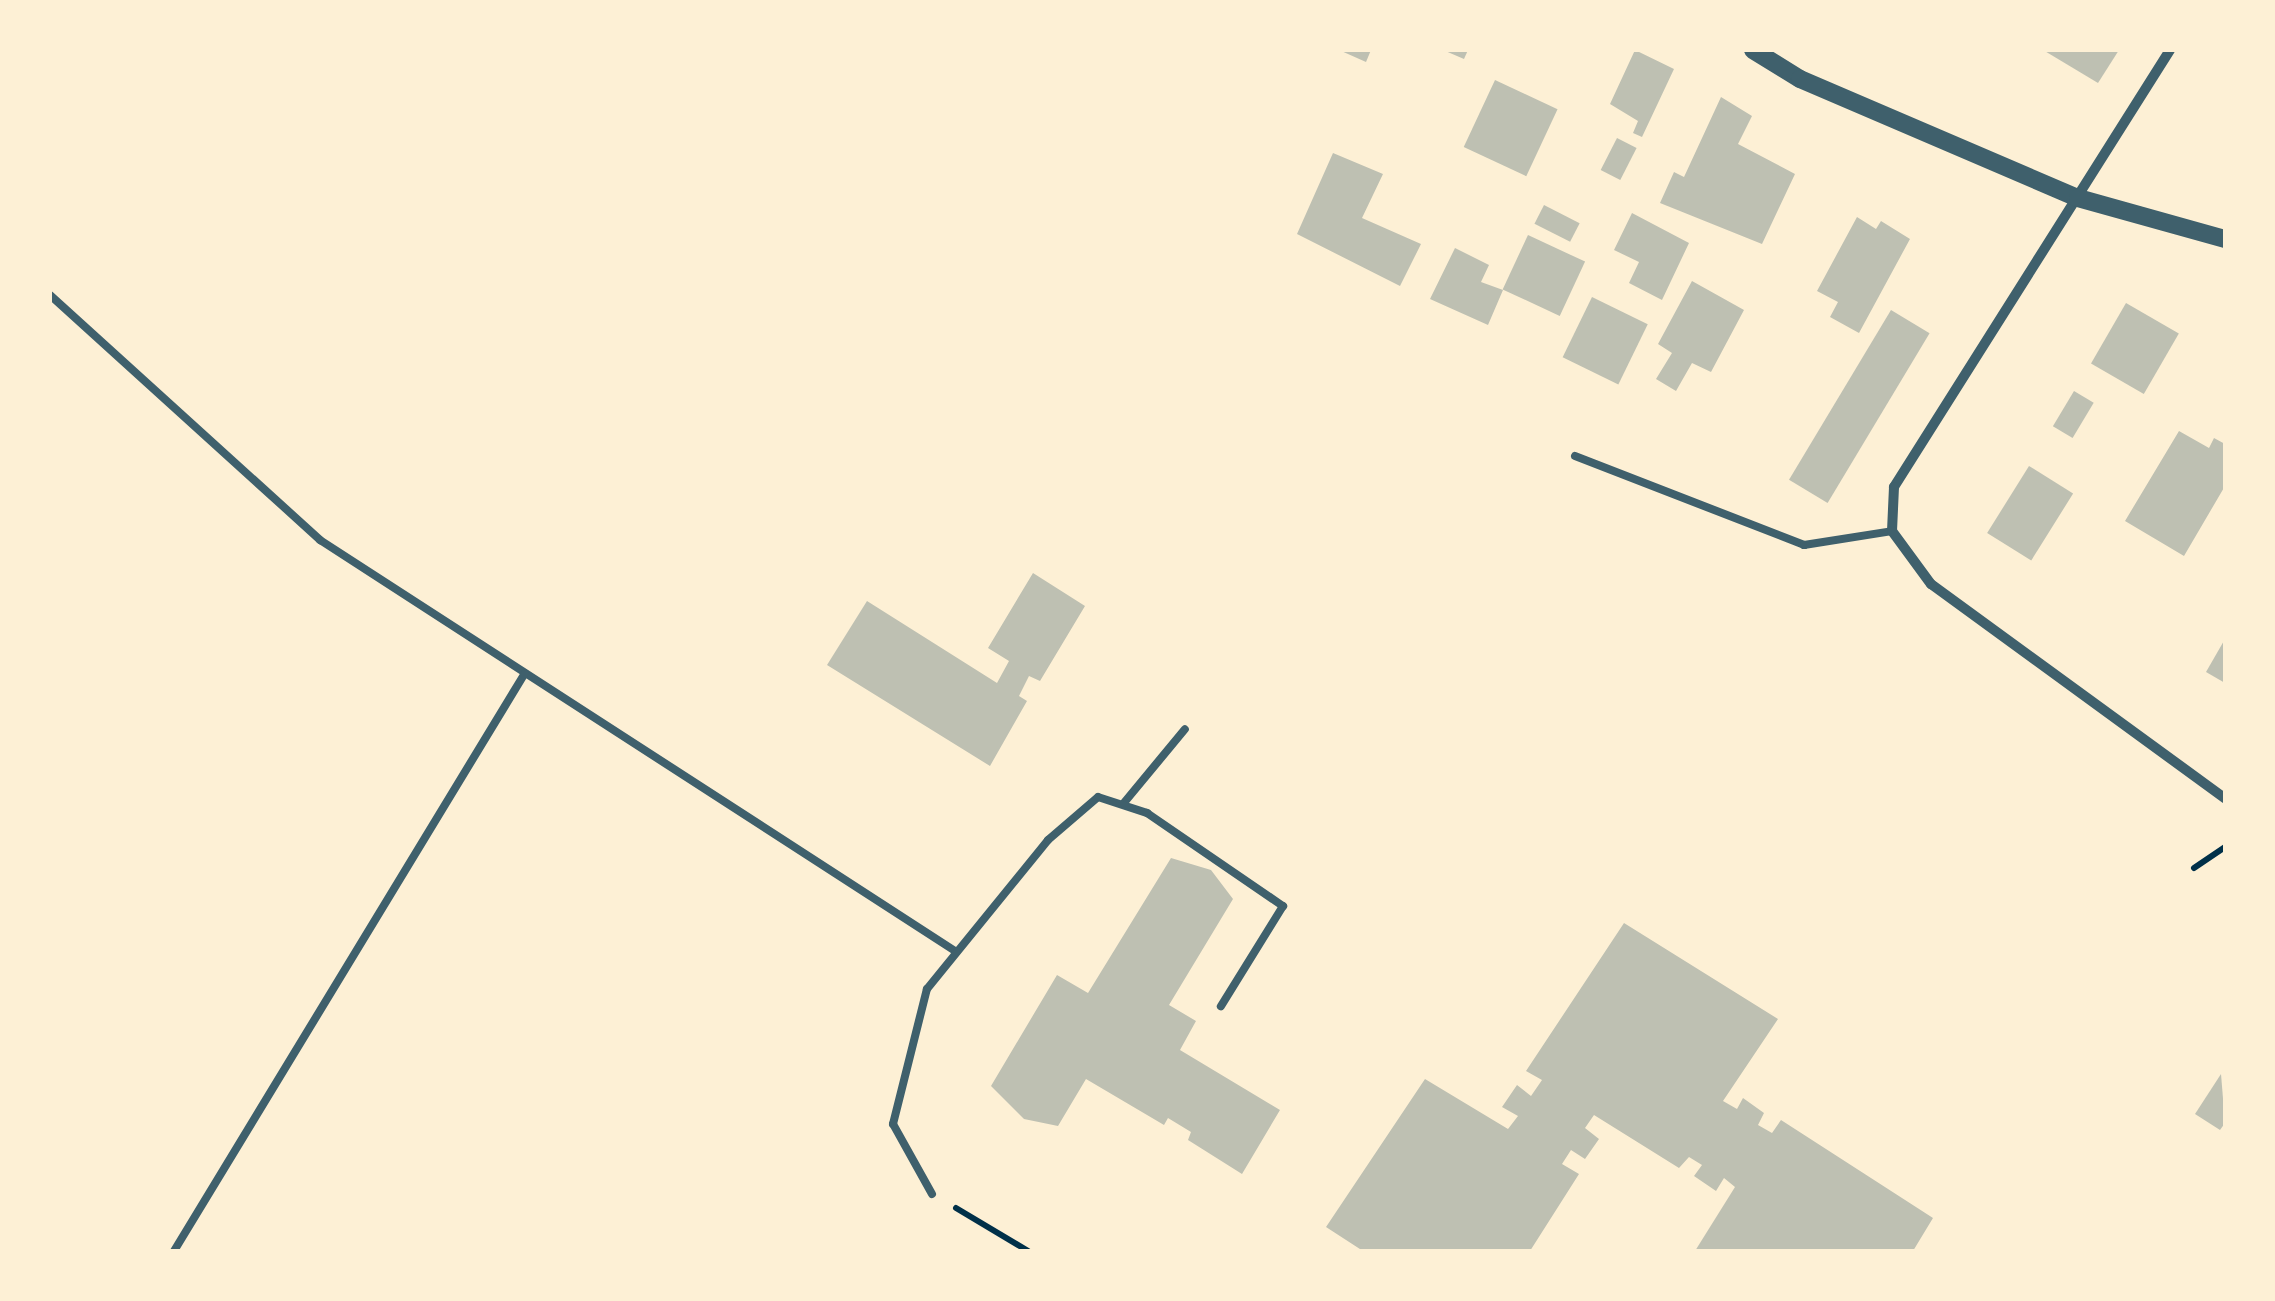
<!DOCTYPE html>
<html>
<head>
<meta charset="utf-8">
<style>
	body { margin:0 }
	#map { position:relative; width:2275px; height:1301px; overflow:hidden; background:#fdf0d5; font-family:Roboto,sans-serif }
	div>[style] { position:absolute }
	.building>* { inset:0; background:#bec0b2; transform-origin:0 0 }
	.path>* { height:6px; margin:-3px; padding:0 3px; transform-origin:3px; border-radius:3px; background:#003049 }
	.service>* { height:8px; margin:-4px; padding:0 4px; transform-origin:4px; border-radius:4px; background:#3f606c }
	.minor>* { height:10px; margin:-5px; padding:0 5px; transform-origin:5px; border-radius:5px; background:#3f606c }
	.tertiary>* { height:18px; margin:-9px; padding:0 9px; transform-origin:9px; border-radius:9px; background:#3f606c }
	span { translate:-50% -50%; white-space:nowrap; text-align:center; line-height:1.15; -webkit-text-stroke:9px #fdf0d5; paint-order:stroke }
	.frame { position:absolute; inset:0; border:52px solid #fdf0d5; pointer-events:none }
</style>
</head>
<body>
<div id="map">
	<div class="building">
		<i style="clip-path:polygon(1339px 50px,1371px 50px,1366px 62px)"></i>
		<i style="clip-path:polygon(1443px 50px,1468px 50px,1464px 59px)"></i>
		<i style="clip-path:polygon(1635px 50px,1674px 69px,1642px 137px,1633px 133px,1638px 121px,1610px 104px)"></i>
		<i style="clip-path:polygon(2043px 50px,2119px 50px,2098px 83px)"></i>
		<i style="left:1495px;top:80px;width:69px;height:74px;rotate:25deg"></i>
		<i style="clip-path:polygon(1721px 97px,1752px 116px,1738px 144px,1795px 174px,1762px 244px,1660px 203px,1674px 172px,1684px 177px)"></i>
		<i style="left:1617px;top:138px;width:22px;height:36px;rotate:27deg"></i>
		<i style="clip-path:polygon(1333px 153px,1383px 174px,1362px 218px,1421px 244px,1400px 286px,1297px 234px)"></i>
		<i style="left:1544px;top:205px;width:40px;height:21px;rotate:27deg"></i>
		<i style="clip-path:polygon(1632px 213px,1689px 243px,1662px 300px,1629px 283px,1639px 262px,1614px 250px)"></i>
		<i style="clip-path:polygon(1857px 217px,1876px 229px,1881px 221px,1910px 239px,1859px 333px,1830px 317px,1838px 302px,1817px 291px)"></i>
		<i style="left:1528px;top:235px;width:63px;height:60px;rotate:25deg"></i>
		<i style="clip-path:polygon(1455px 248px,1489px 265px,1481px 282px,1503px 290px,1488px 325px,1430px 299px)"></i>
		<i style="clip-path:polygon(1692px 281px,1744px 310px,1711px 372px,1692px 363px,1676px 391px,1656px 379px,1672px 353px,1658px 344px)"></i>
		<i style="left:1592px;top:297px;width:62px;height:67px;rotate:26deg"></i>
		<i style="left:2126px;top:303px;width:61px;height:70px;rotate:30deg"></i>
		<i style="left:1891px;top:310px;width:45px;height:198px;rotate:31deg"></i>
		<i style="left:2074px;top:391px;width:23px;height:41px;rotate:31deg"></i>
		<i style="clip-path:polygon(2179px 431px,2209px 448px,2214px 438px,2225px 444px,2225px 486px,2184px 556px,2125px 521px)"></i>
		<i style="left:2029px;top:466px;width:52px;height:79px;rotate:32deg"></i>
		<i style="clip-path:polygon(1033px 573px,1085px 606px,1040px 681px,1029px 676px,1019px 696px,1027px 701px,990px 766px,827px 665px,867px 601px,997px 683px,1009px 661px,988px 648px)"></i>
		<i style="clip-path:polygon(2225px 639px,2225px 683px,2206px 672px)"></i>
		<i style="clip-path:polygon(1171px 858px,1211px 870px,1233px 899px,1169px 1005px,1196px 1021px,1180px 1050px,1280px 1110px,1242px 1174px,1188px 1140px,1191px 1132px,1168px 1118px,1164px 1125px,1086px 1079px,1058px 1126px,1024px 1119px,991px 1086px,1057px 975px,1088px 993px)"></i>
		<i style="clip-path:polygon(1624px 923px,1778px 1019px,1723px 1101px,1737px 1109px,1743px 1098px,1764px 1113px,1758px 1125px,1772px 1133px,1781px 1120px,1933px 1218px,1913px 1251px,1695px 1251px,1735px 1187px,1724px 1178px,1716px 1191px,1694px 1176px,1702px 1165px,1689px 1157px,1679px 1168px,1594px 1115px,1585px 1128px,1599px 1139px,1585px 1159px,1571px 1150px,1562px 1164px,1579px 1174px,1530px 1251px,1363px 1251px,1326px 1227px,1425px 1079px,1508px 1129px,1518px 1116px,1502px 1107px,1517px 1085px,1531px 1096px,1542px 1080px,1526px 1071px)"></i>
		<i style="clip-path:polygon(2221px 1074px,2225px 1123px,2220px 1130px,2195px 1114px)"></i>
	</div>
	<div class="path">
		<i style="left:2194px;top:868px;width:37px;rotate:-34deg"></i>
		<i style="left:956px;top:1208px;width:84px;rotate:30.8deg"></i>
	</div>
	<div class="service">
		<i style="left:50px;top:295px;width:365px;rotate:42.2deg"></i>
		<i style="left:320px;top:540px;width:756px;rotate:32.91deg"></i>
		<i style="left:1575px;top:456px;width:246px;rotate:21.2deg"></i>
		<i style="left:1804px;top:545px;width:89px;rotate:-9deg"></i>
		<i style="left:1123px;top:804px;width:97px;rotate:-50.4deg"></i>
		<i style="left:932px;top:1194px;width:80px;rotate:-119.1deg"></i>
		<i style="left:893px;top:1124px;width:139px;rotate:-75.9deg"></i>
		<i style="left:927px;top:989px;width:192px;rotate:-50.9deg"></i>
		<i style="left:1048px;top:840px;width:66px;rotate:-40.7deg"></i>
		<i style="left:1098px;top:797px;width:52px;rotate:18.1deg"></i>
		<i style="left:1147px;top:813px;width:165px;rotate:34.4deg"></i>
		<i style="left:1283px;top:906px;width:118px;rotate:121.8deg"></i>
		<i style="left:174px;top:1251px;width:676px;rotate:-58.73deg"></i>
	</div>
	<div class="minor">
		<i style="left:2170px;top:50px;width:517px;rotate:122.28deg"></i>
		<i style="left:1894px;top:487px;width:44px;rotate:92.6deg"></i>
		<i style="left:1892px;top:531px;width:66px;rotate:53.7deg"></i>
		<i style="left:1931px;top:584px;width:364px;rotate:36.1deg"></i>
	</div>
	<div class="tertiary">
		<i style="left:1753px;top:50px;width:55px;rotate:31.7deg"></i>
		<i style="left:1800px;top:79px;width:302px;rotate:23.2deg"></i>
		<i style="left:2078px;top:198px;width:153px;rotate:15.6deg"></i>
	</div>
	<div class="frame"></div>
</div>
</body>
</html>
